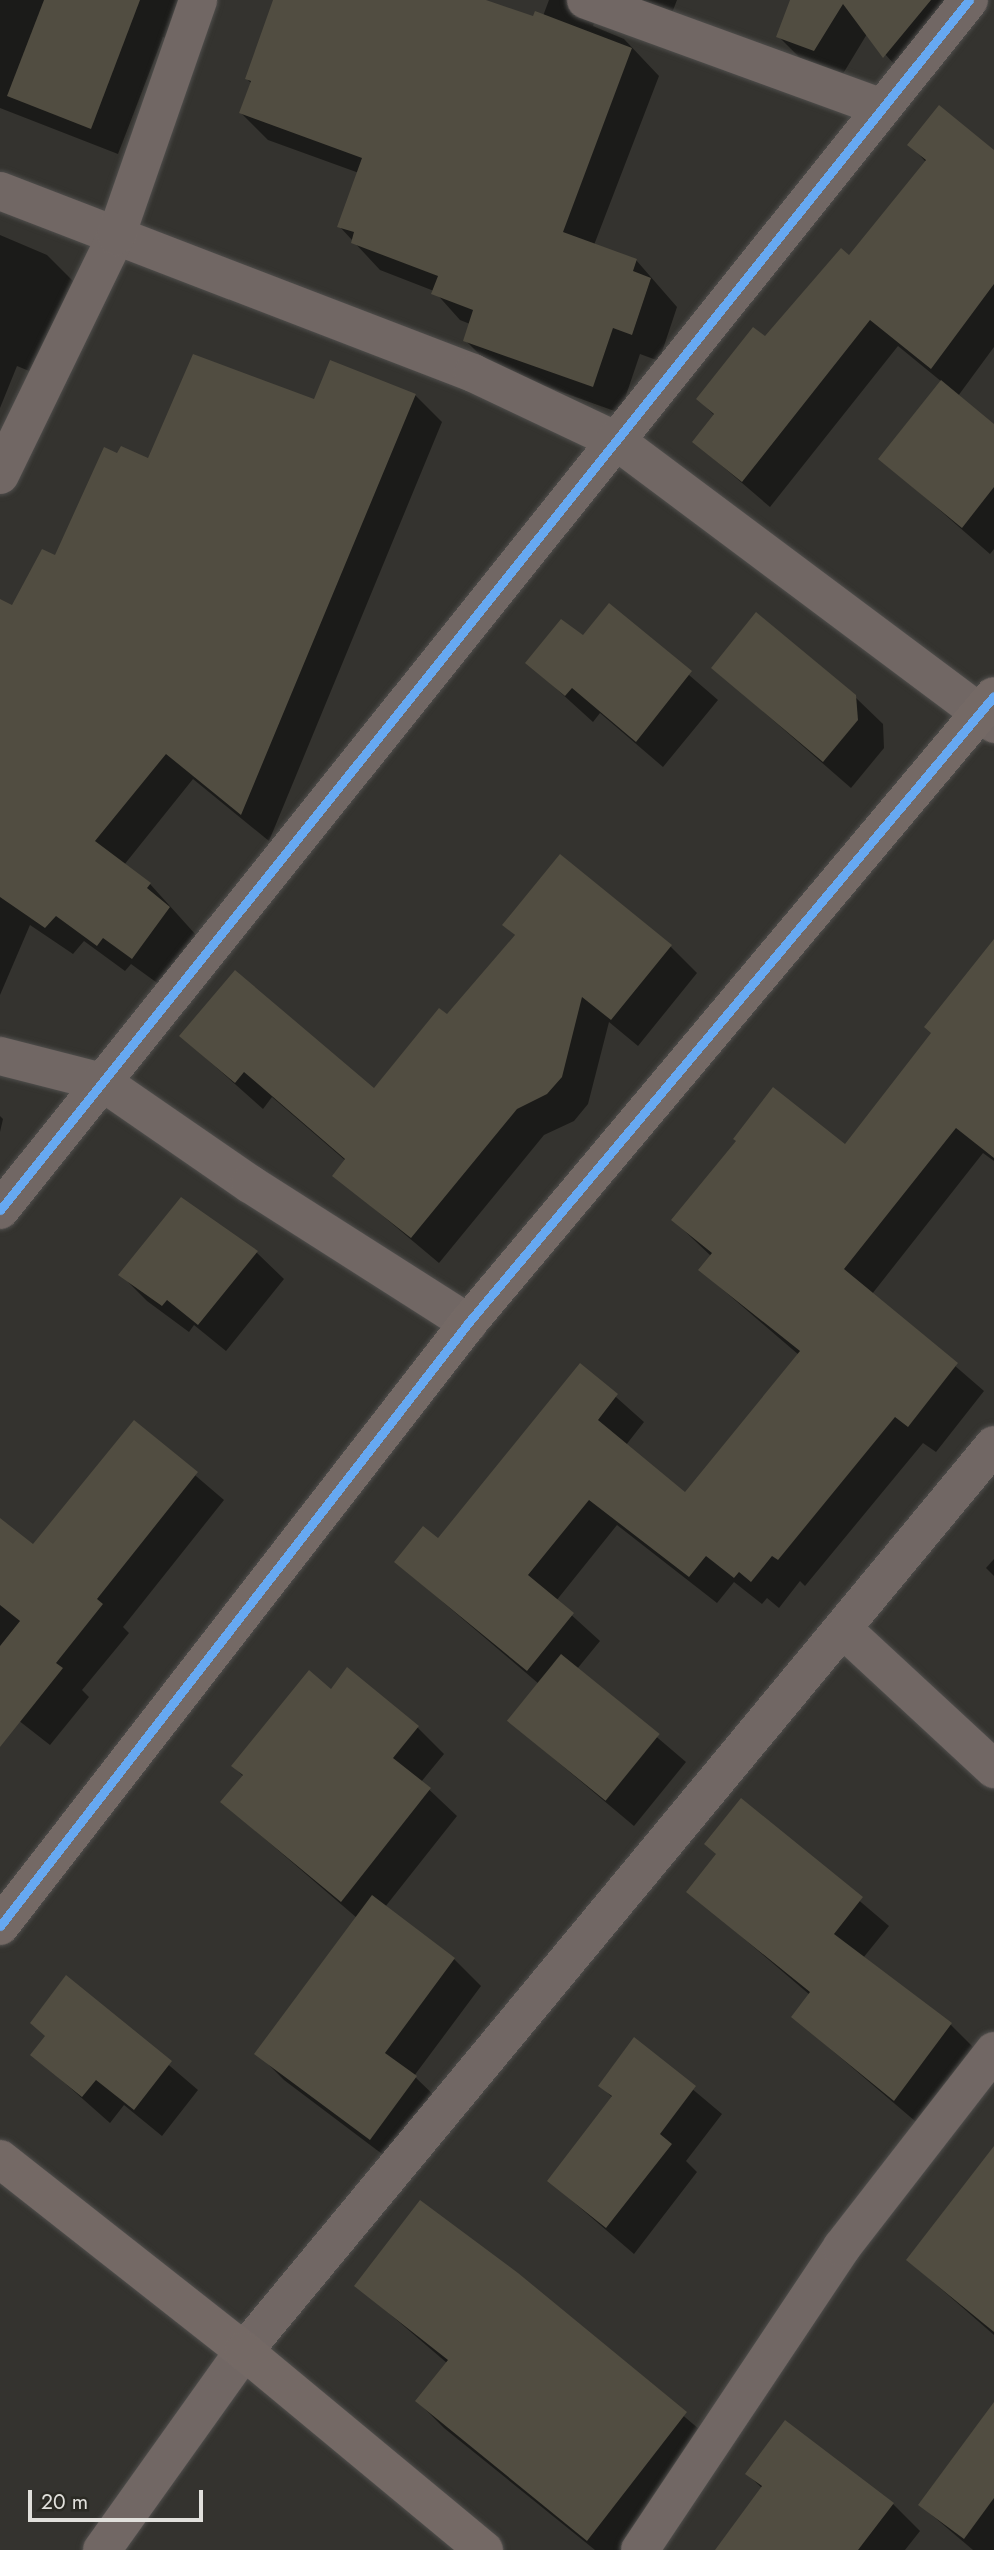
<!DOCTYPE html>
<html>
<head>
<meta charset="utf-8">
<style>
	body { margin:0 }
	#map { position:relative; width:994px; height:2550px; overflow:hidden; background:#34332f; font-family:Jost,sans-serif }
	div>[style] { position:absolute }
	.shadow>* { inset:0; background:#0007 }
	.building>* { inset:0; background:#514d41; transform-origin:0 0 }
	.roads { filter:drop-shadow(0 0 2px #4f4e4c) drop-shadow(0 0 2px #4f4e4c) }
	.street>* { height:38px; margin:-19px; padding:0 19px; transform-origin:19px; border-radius:19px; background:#716764 }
	.secondary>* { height:38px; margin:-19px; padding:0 19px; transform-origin:19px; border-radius:19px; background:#746965 }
	.cycleway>* { height:9px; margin:-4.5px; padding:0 4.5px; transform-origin:4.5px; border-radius:4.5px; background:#66a8f1 }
	span { translate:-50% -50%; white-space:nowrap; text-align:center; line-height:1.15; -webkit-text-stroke:6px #2b2a24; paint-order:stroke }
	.scale { position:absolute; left:28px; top:2490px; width:175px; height:32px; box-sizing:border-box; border:4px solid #e1e0dc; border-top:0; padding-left:9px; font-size:21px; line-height:24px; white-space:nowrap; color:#e1e0dc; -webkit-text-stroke:5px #2b2a24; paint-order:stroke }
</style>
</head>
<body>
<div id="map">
	<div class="shadow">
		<i style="clip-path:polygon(0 0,199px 0,182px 44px,163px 37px,118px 154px,0 108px)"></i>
		<i style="clip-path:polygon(274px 0,481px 0,534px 19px,543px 16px,549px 0,677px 0,668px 23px,598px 10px,593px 26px,624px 39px,659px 76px,594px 245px,636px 260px,677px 307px,659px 361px,640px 354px,620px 413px,492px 367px,465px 340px,470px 324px,460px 320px,434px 291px,380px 270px,339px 226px,359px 173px,268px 140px,241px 113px,252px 84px,247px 79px)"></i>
		<i style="clip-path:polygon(792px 0,963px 0,911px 83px,867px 34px,841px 77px,806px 64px,779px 37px)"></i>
		<i style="clip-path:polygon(910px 145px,994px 152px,994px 347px,958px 396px,994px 426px,994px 549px,990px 554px,880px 458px,942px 382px,898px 346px,770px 507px,694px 442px,715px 416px,698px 399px,850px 257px,926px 162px)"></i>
		<i style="clip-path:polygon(0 235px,47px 255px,74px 282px,34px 373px,17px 366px,0 408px)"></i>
		<i style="clip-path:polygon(415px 395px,442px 422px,269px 841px,193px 779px,124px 865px,150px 884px,196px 935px,160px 985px,131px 964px,125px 971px,84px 941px,73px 954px,30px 925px,0 995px,0 601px,13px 607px,55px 558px,118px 455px,149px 461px,315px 402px)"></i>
		<i style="clip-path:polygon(609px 606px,718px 700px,663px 767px,600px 713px,593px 722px,528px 663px,583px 638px)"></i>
		<i style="clip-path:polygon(713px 668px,855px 697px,883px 724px,884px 748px,851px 788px)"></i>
		<i style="clip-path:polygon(505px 925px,670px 946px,697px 973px,638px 1046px,609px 1022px,588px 1104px,574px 1121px,544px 1135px,439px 1263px,334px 1175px,346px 1161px,272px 1097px,263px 1109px,181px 1036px,374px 1091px,447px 1016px,516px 936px)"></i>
		<i style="clip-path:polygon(994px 942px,994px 1161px,983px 1153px,872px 1294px,984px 1391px,936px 1452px,923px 1443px,805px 1586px,800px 1581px,779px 1608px,767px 1598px,762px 1604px,734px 1582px,717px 1603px,617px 1525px,556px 1601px,600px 1641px,577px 1669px,686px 1762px,634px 1826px,509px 1721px,539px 1684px,396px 1562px,438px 1540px,580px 1365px,644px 1422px,626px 1445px,685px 1494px,799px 1355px,700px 1270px,711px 1256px,673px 1220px,845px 1146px,933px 1034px)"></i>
		<i style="clip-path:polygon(0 1116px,3px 1119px,0 1132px)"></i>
		<i style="clip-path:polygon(181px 1199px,257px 1253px,284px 1279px,226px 1351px,194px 1325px,189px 1332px,147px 1301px,120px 1274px)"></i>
		<i style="clip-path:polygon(134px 1423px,224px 1500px,123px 1627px,129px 1633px,82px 1690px,89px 1697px,50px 1745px,0 1706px,0 1520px,34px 1547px)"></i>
		<i style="clip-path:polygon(994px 1559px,994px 1576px,986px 1568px)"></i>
		<i style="clip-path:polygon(331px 1691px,417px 1727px,444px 1754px,421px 1782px,457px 1816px,385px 1907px,454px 1959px,481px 1986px,414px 2076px,443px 2104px,398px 2166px,284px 2080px,257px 2053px,357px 1918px,222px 1802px,244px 1777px,233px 1766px)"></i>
		<i style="clip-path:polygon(742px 1801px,889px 1926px,863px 1958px,951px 2025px,978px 2052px,922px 2127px,793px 2017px,810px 1995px,688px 1891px,718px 1855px)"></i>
		<i style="clip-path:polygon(67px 1978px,198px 2090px,162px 2136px,124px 2105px,110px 2123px,32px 2054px,47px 2037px)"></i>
		<i style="clip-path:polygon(634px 2040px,722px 2114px,686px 2161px,697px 2172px,634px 2254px,549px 2181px,613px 2098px,600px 2085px)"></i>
		<i style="clip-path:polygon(994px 2193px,994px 2335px,908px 2260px)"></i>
		<i style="clip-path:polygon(517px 2274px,713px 2441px,628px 2550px,595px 2550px,444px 2428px,417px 2401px,447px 2363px,356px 2285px)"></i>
		<i style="clip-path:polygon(994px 2405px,994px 2550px,973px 2550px,920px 2505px)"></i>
		<i style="clip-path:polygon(747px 2474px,893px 2504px,920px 2531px,905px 2550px,740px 2550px,763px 2489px)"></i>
	</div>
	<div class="building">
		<i style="clip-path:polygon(44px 0,140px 0,91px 129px,7px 96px)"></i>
		<i style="clip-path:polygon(273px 0,486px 0,533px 16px,535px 11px,632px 48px,563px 232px,637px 259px,633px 271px,651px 278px,632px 335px,613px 328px,593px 387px,463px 341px,473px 310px,431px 294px,438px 276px,351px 243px,354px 232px,337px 227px,362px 158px,239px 113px,251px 81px,245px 79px)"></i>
		<i style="clip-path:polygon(790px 0,931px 0,883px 58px,843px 4px,814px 51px,776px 37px)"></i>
		<i style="clip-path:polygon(939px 105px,994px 150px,994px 284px,931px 369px,870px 320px,742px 482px,692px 442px,714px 414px,696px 399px,753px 327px,765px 336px,841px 248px,849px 255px,926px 160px,907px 145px)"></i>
		<i style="clip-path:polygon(193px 354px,314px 399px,330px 360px,416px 394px,241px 815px,166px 754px,95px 841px,151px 883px,147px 888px,170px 907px,132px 959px,103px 938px,97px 946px,56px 916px,45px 928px,0 897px,0 599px,12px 605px,42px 549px,55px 555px,104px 447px,117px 453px,121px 446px,148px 458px)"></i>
		<i style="clip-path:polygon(941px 380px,994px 424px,994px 487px,962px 528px,878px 459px)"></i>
		<i style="clip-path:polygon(609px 603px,692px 671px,636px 742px,572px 688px,565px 696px,525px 663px,561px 619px,583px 635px)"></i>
		<i style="clip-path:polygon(756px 612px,856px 695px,858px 720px,823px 762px,711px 668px)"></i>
		<i style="clip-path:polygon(560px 854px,672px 945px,611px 1020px,582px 997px,562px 1077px,547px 1094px,517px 1109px,411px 1238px,332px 1176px,345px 1159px,244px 1072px,235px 1083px,179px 1036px,235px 970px,374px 1088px,439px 1008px,447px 1014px,515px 935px,502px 925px)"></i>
		<i style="clip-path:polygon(994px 939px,994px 1158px,956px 1128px,844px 1269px,958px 1363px,908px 1427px,895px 1417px,778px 1560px,772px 1556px,751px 1582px,739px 1572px,734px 1578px,706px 1556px,689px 1577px,589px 1500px,528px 1575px,574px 1613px,527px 1671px,394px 1562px,423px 1526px,438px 1538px,580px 1363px,618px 1394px,598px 1420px,685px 1492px,800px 1351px,698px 1270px,712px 1253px,671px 1220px,736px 1141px,733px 1139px,773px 1087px,845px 1144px,931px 1033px,924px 1027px)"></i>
		<i style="clip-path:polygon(181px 1197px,258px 1251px,198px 1325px,167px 1300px,162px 1306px,118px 1275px)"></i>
		<i style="clip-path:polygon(134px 1420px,198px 1472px,97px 1599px,103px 1604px,56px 1663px,63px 1668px,0 1747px,0 1646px,20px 1621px,0 1605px,0 1518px,33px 1544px)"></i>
		<i style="left:561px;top:1654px;width:127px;height:86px;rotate:39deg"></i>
		<i style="clip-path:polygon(347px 1667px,419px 1726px,393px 1758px,431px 1788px,341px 1902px,220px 1802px,243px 1775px,231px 1766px,309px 1670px,331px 1689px)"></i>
		<i style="clip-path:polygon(741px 1798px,863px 1897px,834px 1934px,952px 2023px,894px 2101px,791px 2017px,810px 1992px,686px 1892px,716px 1854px,704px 1844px)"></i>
		<i style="clip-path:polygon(372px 1895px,455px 1958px,385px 2053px,417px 2076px,370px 2140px,254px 2054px)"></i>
		<i style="clip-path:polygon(66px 1975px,172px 2061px,134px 2110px,96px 2080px,82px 2097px,30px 2055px,45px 2036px,30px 2023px)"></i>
		<i style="clip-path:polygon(634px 2037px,696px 2086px,660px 2134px,672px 2144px,606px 2228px,547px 2181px,612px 2096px,598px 2086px)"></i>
		<i style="clip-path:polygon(994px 2146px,994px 2332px,906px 2260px)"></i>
		<i style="clip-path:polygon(420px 2200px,518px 2273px,687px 2412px,587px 2541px,415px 2401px,448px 2360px,354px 2286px)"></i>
		<i style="clip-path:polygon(994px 2402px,994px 2498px,964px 2539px,918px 2505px)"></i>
		<i style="clip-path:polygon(785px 2420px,894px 2503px,858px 2550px,715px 2550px,762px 2486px,745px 2474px)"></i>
	</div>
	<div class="roads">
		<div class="street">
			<i style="left:586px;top:0;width:315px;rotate:20deg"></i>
			<i style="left:0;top:191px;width:507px;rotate:21.05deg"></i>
			<i style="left:473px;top:373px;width:157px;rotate:25.3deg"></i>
			<i style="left:615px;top:440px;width:474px;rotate:36.8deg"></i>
			<i style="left:0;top:475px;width:266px;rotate:-64.1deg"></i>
			<i style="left:116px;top:236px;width:250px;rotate:-70.8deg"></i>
			<i style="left:0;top:1056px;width:105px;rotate:14.3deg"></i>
			<i style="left:102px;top:1082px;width:180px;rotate:34.6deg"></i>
			<i style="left:250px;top:1184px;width:259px;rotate:32.5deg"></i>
			<i style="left:0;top:1210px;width:1550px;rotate:-51.31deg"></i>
			<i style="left:844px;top:1630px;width:205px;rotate:42.8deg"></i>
			<i style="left:102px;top:2550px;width:244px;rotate:-54.5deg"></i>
			<i style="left:244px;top:2351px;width:1176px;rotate:-50.38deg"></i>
			<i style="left:640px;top:2550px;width:364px;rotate:-56.3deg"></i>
			<i style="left:842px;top:2247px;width:248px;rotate:-52.2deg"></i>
		</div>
		<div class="secondary">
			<i style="left:0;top:1926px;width:763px;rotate:-52.18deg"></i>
			<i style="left:468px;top:1323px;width:818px;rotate:-50.01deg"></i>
			<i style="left:0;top:2159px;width:310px;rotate:38.2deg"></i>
			<i style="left:244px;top:2351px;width:312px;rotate:39.7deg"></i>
		</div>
	</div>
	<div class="cycleway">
		<i style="left:0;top:1210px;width:1550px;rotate:-51.31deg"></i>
		<i style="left:0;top:1926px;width:763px;rotate:-52.18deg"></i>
		<i style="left:468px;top:1323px;width:818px;rotate:-50.01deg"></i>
	</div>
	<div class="scale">20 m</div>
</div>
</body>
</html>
